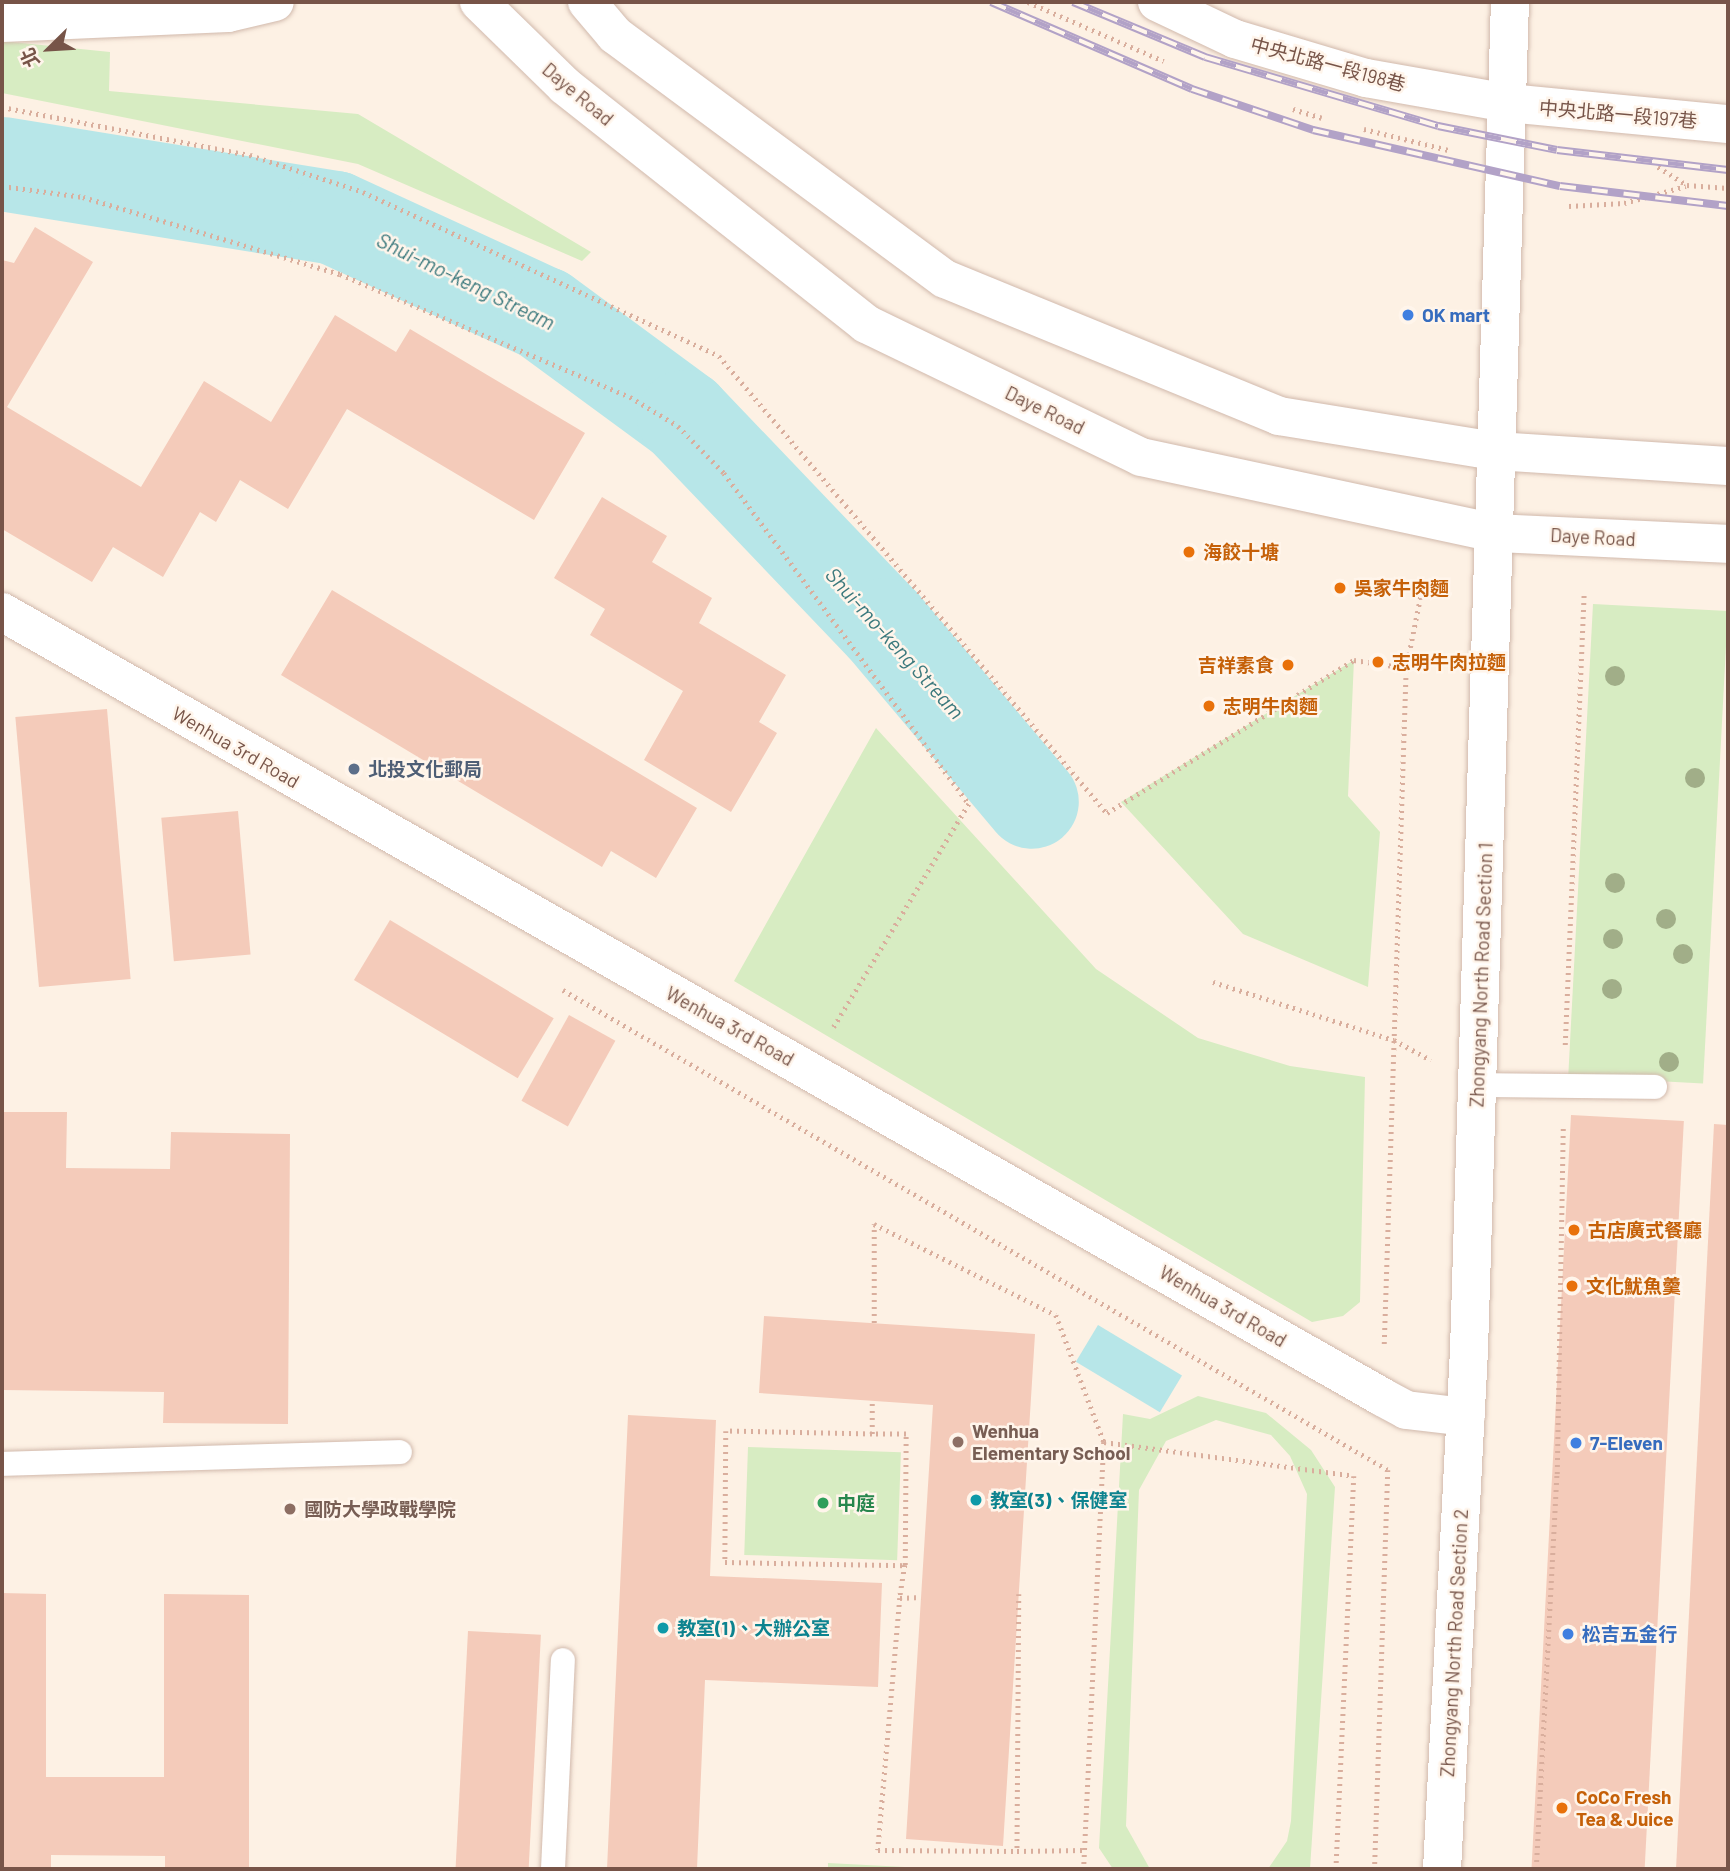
<!DOCTYPE html>
<html>
<head>
<meta charset="utf-8">
<style>
	body { margin:0 }
	#map { position:relative; width:1730px; height:1871px; overflow:hidden; background:#fdf1e4; font-family:Barlow,"Noto Sans TC",sans-serif }
	div>[style] { position:absolute }
	.green>* { inset:0; background:#d7ecc2; transform-origin:0 0 }
	.water>* { inset:0; background:#b7e6e8; transform-origin:0 0 }
	.river>* { height:94px; margin:-47px; padding:0 47px; transform-origin:47px; border-radius:47px; background:#b7e6e8 }
	.building>* { inset:0; background:#f4cbba; transform-origin:0 0 }
	.path>* { height:4.5px; margin-top:-2.25px; transform-origin:0; background:repeating-linear-gradient(90deg,#d9ae9d 0 2px,transparent 0 7px) }
	.roads { filter:drop-shadow(0 0 2px #d1b9ac) drop-shadow(0 0 2px #d1b9ac) }
	.service>* { height:24px; margin:-12px; padding:0 12px; transform-origin:12px; border-radius:12px; background:#fff }
	.minor>* { height:38px; margin:-19px; padding:0 19px; transform-origin:19px; border-radius:19px; background:#fff }
	.tertiary>* { height:38px; margin:-19px; padding:0 19px; transform-origin:19px; border-radius:19px; background:#fff }
	.secondary>* { height:38px; margin:-19px; padding:0 19px; transform-origin:19px; border-radius:19px; background:#fff }
	.rail>* { height:8px; margin-top:-4px; transform-origin:0; background:repeating-linear-gradient(90deg,#fff5eb 0 16px,#b2a2c7 0 32px); box-sizing:border-box; border-block:2px solid #b2a2c7 }
	.trees>* { width:20px; height:20px; margin:-10px; border-radius:50%; background:#a1ae88 }
	.dots>* { width:19px; height:19px; translate:-50% -50%; box-sizing:border-box; border:4px solid #fff5eb; border-radius:50% }
	span { translate:-50% -50%; white-space:nowrap; text-align:center; line-height:1.15; -webkit-text-stroke:5px #fff5eb; paint-order:stroke }
	.street-label { font-size:19px; color:#775448 }
	.shop-label { font-size:19px; color:#366cbe; font-weight:700 }
	.left { translate:0 -50%; text-align:left }
	.food-label { font-size:19px; color:#c56008; font-weight:700 }
	.right { translate:-100% -50%; text-align:right }
	.service-label { font-size:19px; color:#4e5e75; font-weight:700 }
	.education-label { font-size:19px; color:#785e54; font-weight:700 }
	.culture-label { font-size:19px; color:#0d838f; font-weight:700 }
	.leisure-label { font-size:19px; color:#27864d; font-weight:700 }
	.water-label { font-size:21px; color:#3b797d; font-style:italic }
	.frame { position:absolute; inset:0; border:4px solid #775448; pointer-events:none }
	.north { position:absolute; left:14px; top:14px; width:70px; height:70px; -webkit-text-stroke:5px #fff5eb; paint-order:stroke; rotate:246deg; font-size:19px; font-weight:700; line-height:28px; text-align:center; color:#775448 }
	.north::after { content:''; display:block; margin:auto; width:24px; height:32px; background:#775448; clip-path:polygon(50% 0,100% 100%,50% 72%,0 100%) }
</style>
</head>
<body>
<div id="map">
	<div class="green">
		<i style="clip-path:polygon(2px 41px,110px 52px,109px 91px,358px 114px,591px 252px,582px 261px,358px 164px,2px 93px)"></i>
		<i style="left:1593px;top:604px;width:135px;height:473px;rotate:3deg"></i>
		<i style="clip-path:polygon(1354px 660px,1348px 796px,1380px 832px,1368px 987px,1243px 934px,1121px 802px)"></i>
		<i style="clip-path:polygon(876px 728px,1096px 969px,1198px 1038px,1290px 1066px,1365px 1077px,1360px 1302px,1343px 1316px,1312px 1322px,734px 981px)"></i>
		<i style="clip-path:polygon(1198px 1396px,1266px 1413px,1311px 1450px,1335px 1487px,1310px 1869px,1268px 1869px,1287px 1841px,1291px 1821px,1307px 1494px,1290px 1456px,1271px 1435px,1216px 1420px,1166px 1441px,1139px 1490px,1126px 1826px,1150px 1869px,1113px 1869px,1099px 1848px,1123px 1414px,1150px 1419px)"></i>
		<i style="left:748px;top:1447px;width:153px;height:108px;rotate:2deg"></i>
		<i style="clip-path:polygon(828px 1863px,943px 1869px,828px 1869px)"></i>
	</div>
	<div class="water">
		<i style="left:1098px;top:1325px;width:98px;height:43px;rotate:31deg"></i>
	</div>
	<div class="river">
		<i style="left:2px;top:164px;width:337px;rotate:9.2deg"></i>
		<i style="left:335px;top:218px;width:230px;rotate:24.7deg"></i>
		<i style="left:544px;top:314px;width:174px;rotate:36.3deg"></i>
		<i style="left:684px;top:417px;width:288px;rotate:46.3deg"></i>
		<i style="left:883px;top:625px;width:231px;rotate:49.9deg"></i>
	</div>
	<div class="building">
		<i style="clip-path:polygon(35px 227px,93px 262px,7px 407px,141px 487px,204px 381px,271px 422px,335px 315px,396px 352px,410px 329px,585px 433px,534px 520px,347px 409px,288px 509px,240px 480px,216px 522px,200px 512px,163px 577px,113px 547px,92px 582px,2px 529px,2px 260px,14px 263px)"></i>
		<i style="clip-path:polygon(602px 497px,667px 536px,652px 562px,712px 598px,699px 623px,786px 675px,759px 722px,777px 733px,731px 812px,644px 760px,683px 691px,590px 635px,605px 609px,554px 578px)"></i>
		<i style="clip-path:polygon(332px 590px,697px 808px,656px 878px,611px 851px,602px 867px,281px 675px)"></i>
		<i style="left:107px;top:709px;width:271px;height:92px;rotate:85deg"></i>
		<i style="left:238px;top:811px;width:144px;height:77px;rotate:85deg"></i>
		<i style="left:390px;top:920px;width:191px;height:70px;rotate:31deg"></i>
		<i style="left:569px;top:1015px;width:53px;height:98px;rotate:29deg"></i>
		<i style="clip-path:polygon(2px 1112px,67px 1112px,66px 1168px,170px 1169px,171px 1132px,290px 1134px,288px 1424px,163px 1423px,164px 1392px,2px 1390px)"></i>
		<i style="left:1571px;top:1115px;width:113px;height:755px;rotate:3deg"></i>
		<i style="clip-path:polygon(1714px 1124px,1728px 1125px,1728px 1869px,1676px 1869px)"></i>
		<i style="clip-path:polygon(764px 1316px,1035px 1334px,1003px 1846px,906px 1839px,933px 1405px,759px 1393px)"></i>
		<i style="clip-path:polygon(628px 1415px,716px 1420px,710px 1576px,882px 1583px,878px 1687px,705px 1680px,697px 1869px,607px 1869px)"></i>
		<i style="clip-path:polygon(2px 1593px,46px 1594px,46px 1777px,164px 1777px,164px 1594px,249px 1595px,249px 1869px,165px 1869px,165px 1856px,51px 1855px,51px 1869px,2px 1869px)"></i>
		<i style="left:468px;top:1631px;width:73px;height:238px;rotate:3deg"></i>
	</div>
	<div class="path">
		<i style="left:1028px;top:2px;width:148px;rotate:23.5deg"></i>
		<i style="left:2px;top:107px;width:253px;rotate:11deg"></i>
		<i style="left:250px;top:155px;width:119px;rotate:18.1deg"></i>
		<i style="left:363px;top:192px;width:392px;rotate:24.7deg"></i>
		<i style="left:719px;top:356px;width:599px;rotate:49.67deg"></i>
		<i style="left:1107px;top:813px;width:291px;rotate:-31.8deg"></i>
		<i style="left:1354px;top:660px;width:53px;rotate:8.7deg"></i>
		<i style="left:1293px;top:109px;width:30px;rotate:17deg"></i>
		<i style="left:1364px;top:129px;width:87px;rotate:14deg"></i>
		<i style="left:1658px;top:167px;width:34px;rotate:32deg"></i>
		<i style="left:1687px;top:185px;width:41px;rotate:4.2deg"></i>
		<i style="left:2px;top:186px;width:82px;rotate:7.7deg"></i>
		<i style="left:83px;top:197px;width:268px;rotate:16.7deg"></i>
		<i style="left:340px;top:274px;width:315px;rotate:23deg"></i>
		<i style="left:630px;top:397px;width:56px;rotate:31.1deg"></i>
		<i style="left:678px;top:426px;width:66px;rotate:45.6deg"></i>
		<i style="left:724px;top:473px;width:412px;rotate:53.5deg"></i>
		<i style="left:969px;top:804px;width:261px;rotate:121.2deg"></i>
		<i style="left:1569px;top:206px;width:55px;rotate:-3.1deg"></i>
		<i style="left:1624px;top:203px;width:64px;rotate:-15.3deg"></i>
		<i style="left:1213px;top:982px;width:190px;rotate:17.8deg"></i>
		<i style="left:1394px;top:1040px;width:42px;rotate:28.4deg"></i>
		<i style="left:563px;top:990px;width:954px;rotate:30.19deg"></i>
		<i style="left:1388px;top:1470px;width:399px;rotate:91.9deg"></i>
		<i style="left:1565px;top:1045px;width:453px;rotate:-87.6deg"></i>
		<i style="left:874px;top:1323px;width:99px;rotate:-90deg"></i>
		<i style="left:874px;top:1224px;width:203px;rotate:26.6deg"></i>
		<i style="left:1056px;top:1315px;width:136px;rotate:69.3deg"></i>
		<i style="left:1104px;top:1442px;width:427px;rotate:92.7deg"></i>
		<i style="left:1384px;top:1344px;width:676px;rotate:-88.14deg"></i>
		<i style="left:1406px;top:668px;width:86px;rotate:-78.6deg"></i>
		<i style="left:872px;top:1434px;width:146px;rotate:-178.8deg"></i>
		<i style="left:726px;top:1431px;width:131px;rotate:90.4deg"></i>
		<i style="left:725px;top:1562px;width:180px;rotate:1deg"></i>
		<i style="left:905px;top:1565px;width:131px;rotate:-89.6deg"></i>
		<i style="left:906px;top:1434px;width:34px;rotate:180deg"></i>
		<i style="left:872px;top:1434px;width:33px;rotate:-90deg"></i>
		<i style="left:1104px;top:1442px;width:252px;rotate:7.7deg"></i>
		<i style="left:1354px;top:1476px;width:393px;rotate:92.6deg"></i>
		<i style="left:905px;top:1565px;width:33px;rotate:99deg"></i>
		<i style="left:900px;top:1598px;width:21px;rotate:-3deg"></i>
		<i style="left:1019px;top:1594px;width:257px;rotate:90.4deg"></i>
		<i style="left:1017px;top:1851px;width:67px;rotate:-0.9deg"></i>
		<i style="left:900px;top:1598px;width:253px;rotate:95deg"></i>
		<i style="left:878px;top:1850px;width:139px;rotate:0.4deg"></i>
		<i style="left:1536px;top:1869px;width:396px;rotate:-87deg"></i>
		<i style="left:1557px;top:1474px;width:350px;rotate:-89deg"></i>
	</div>
	<div class="roads">
		<div class="service">
			<i style="left:1477px;top:1085px;width:178px;rotate:0.6deg"></i>
			<i style="left:2px;top:1464px;width:398px;rotate:-1.7deg"></i>
			<i style="left:553px;top:1869px;width:209px;rotate:-87.3deg"></i>
		</div>
		<div class="minor">
			<i style="left:1157px;top:2px;width:86px;rotate:25.4deg"></i>
			<i style="left:1235px;top:39px;width:137px;rotate:16.6deg"></i>
			<i style="left:1366px;top:78px;width:144px;rotate:10deg"></i>
			<i style="left:1508px;top:103px;width:221px;rotate:5.5deg"></i>
			<i style="left:2px;top:23px;width:226px;rotate:-2.5deg"></i>
			<i style="left:228px;top:13px;width:48px;rotate:-13.2deg"></i>
			<i style="left:2px;top:612px;width:1588px;rotate:29.63deg"></i>
			<i style="left:1382px;top:1397px;width:27px;rotate:28deg"></i>
			<i style="left:1406px;top:1410px;width:60px;rotate:6.7deg"></i>
		</div>
		<div class="tertiary">
			<i style="left:1442px;top:1869px;width:520px;rotate:-87.02deg"></i>
			<i style="left:1469px;top:1350px;width:1349px;rotate:-88.26deg"></i>
		</div>
		<div class="secondary">
			<i style="left:479px;top:2px;width:120px;rotate:44.3deg"></i>
			<i style="left:565px;top:86px;width:384px;rotate:38.3deg"></i>
			<i style="left:866px;top:324px;width:305px;rotate:25.8deg"></i>
			<i style="left:1141px;top:457px;width:363px;rotate:12.1deg"></i>
			<i style="left:1496px;top:533px;width:232px;rotate:2.7deg"></i>
			<i style="left:587px;top:2px;width:43px;rotate:49.7deg"></i>
			<i style="left:615px;top:35px;width:410px;rotate:36.5deg"></i>
			<i style="left:945px;top:279px;width:361px;rotate:22.3deg"></i>
			<i style="left:1279px;top:416px;width:220px;rotate:9.2deg"></i>
			<i style="left:1496px;top:451px;width:232px;rotate:3.7deg"></i>
		</div>
	</div>
	<div class="rail">
		<i style="left:991px;top:2px;width:219px;rotate:23.4deg"></i>
		<i style="left:1192px;top:89px;width:128px;rotate:18.7deg"></i>
		<i style="left:1313px;top:130px;width:253px;rotate:12.8deg"></i>
		<i style="left:1560px;top:186px;width:169px;rotate:6.8deg"></i>
		<i style="left:1073px;top:2px;width:143px;rotate:22.6deg"></i>
		<i style="left:1205px;top:57px;width:243px;rotate:16.5deg"></i>
		<i style="left:1438px;top:126px;width:121px;rotate:11.4deg"></i>
		<i style="left:1557px;top:150px;width:172px;rotate:6.7deg"></i>
	</div>
	<div class="trees">
		<i style="left:1615px;top:676px"></i>
		<i style="left:1695px;top:778px"></i>
		<i style="left:1615px;top:883px"></i>
		<i style="left:1666px;top:919px"></i>
		<i style="left:1613px;top:939px"></i>
		<i style="left:1683px;top:954px"></i>
		<i style="left:1612px;top:989px"></i>
		<i style="left:1669px;top:1062px"></i>
	</div>
	<div class="dots">
		<i style="left:1408px;top:315px;background:#3f7fe0"></i>
		<i style="left:1189px;top:552px;background:#e8710a"></i>
		<i style="left:1340px;top:588px;background:#e8710a"></i>
		<i style="left:1378px;top:662px;background:#e8710a"></i>
		<i style="left:1288px;top:665px;background:#e8710a"></i>
		<i style="left:1209px;top:706px;background:#e8710a"></i>
		<i style="left:354px;top:769px;background:#5c6f8a"></i>
		<i style="left:1574px;top:1230px;background:#e8710a"></i>
		<i style="left:1572px;top:1286px;background:#e8710a"></i>
		<i style="left:958px;top:1442px;background:#8d6e63"></i>
		<i style="left:1576px;top:1443px;background:#3f7fe0"></i>
		<i style="left:976px;top:1500px;background:#0f9aa8"></i>
		<i style="left:823px;top:1503px;background:#2e9e5b"></i>
		<i style="left:290px;top:1509px;background:#8d6e63"></i>
		<i style="left:663px;top:1628px;background:#0f9aa8"></i>
		<i style="left:1568px;top:1634px;background:#3f7fe0"></i>
		<i style="left:1562px;top:1808px;background:#e8710a"></i>
	</div>
	<div class="street-label">
		<span style="left:1328px;top:64px;rotate:15deg">中央北路一段198巷</span>
		<span style="left:578px;top:94px;rotate:40deg">Daye Road</span>
		<span style="left:1618px;top:114px;rotate:5deg">中央北路一段197巷</span>
		<span style="left:1045px;top:410px;rotate:26deg">Daye Road</span>
		<span style="left:1593px;top:537px;rotate:3deg">Daye Road</span>
		<span style="left:236px;top:747px;rotate:30deg">Wenhua 3rd Road</span>
		<span style="left:1481px;top:975px;rotate:-88deg">Zhongyang North Road Section 1</span>
		<span style="left:730px;top:1026px;rotate:29deg">Wenhua 3rd Road</span>
		<span style="left:1223px;top:1306px;rotate:30deg">Wenhua 3rd Road</span>
		<span style="left:1454px;top:1643px;rotate:-87deg">Zhongyang North Road Section 2</span>
	</div>
	<div class="shop-label">
		<span class="left" style="left:1422px;top:315px">OK mart</span>
		<span class="left" style="left:1590px;top:1443px">7-Eleven</span>
		<span class="left" style="left:1582px;top:1634px">松吉五金行</span>
	</div>
	<div class="food-label">
		<span class="left" style="left:1203px;top:552px">海餃十塘</span>
		<span class="left" style="left:1354px;top:588px">吳家牛肉麵</span>
		<span class="left" style="left:1392px;top:662px">志明牛肉拉麵</span>
		<span class="right" style="left:1274px;top:665px">吉祥素食</span>
		<span class="left" style="left:1223px;top:706px">志明牛肉麵</span>
		<span class="left" style="left:1588px;top:1230px">古店廣式餐廳</span>
		<span class="left" style="left:1586px;top:1286px">文化魷魚羹</span>
		<span class="left" style="left:1576px;top:1808px">CoCo Fresh<br>Tea &amp; Juice</span>
	</div>
	<div class="service-label">
		<span class="left" style="left:368px;top:769px">北投文化郵局</span>
	</div>
	<div class="education-label">
		<span class="left" style="left:972px;top:1442px">Wenhua<br>Elementary School</span>
		<span class="left" style="left:304px;top:1509px">國防大學政戰學院</span>
	</div>
	<div class="culture-label">
		<span class="left" style="left:990px;top:1500px">教室(3)、保健室</span>
		<span class="left" style="left:677px;top:1628px">教室(1)、大辦公室</span>
	</div>
	<div class="leisure-label">
		<span class="left" style="left:837px;top:1503px">中庭</span>
	</div>
	<div class="water-label">
		<span style="left:466px;top:281px;rotate:26deg">Shui-mo-keng Stream</span>
		<span style="left:895px;top:643px;rotate:48deg">Shui-mo-keng Stream</span>
	</div>
	<div class="frame"></div>
	<div class="north">北</div>
</div>
</body>
</html>
